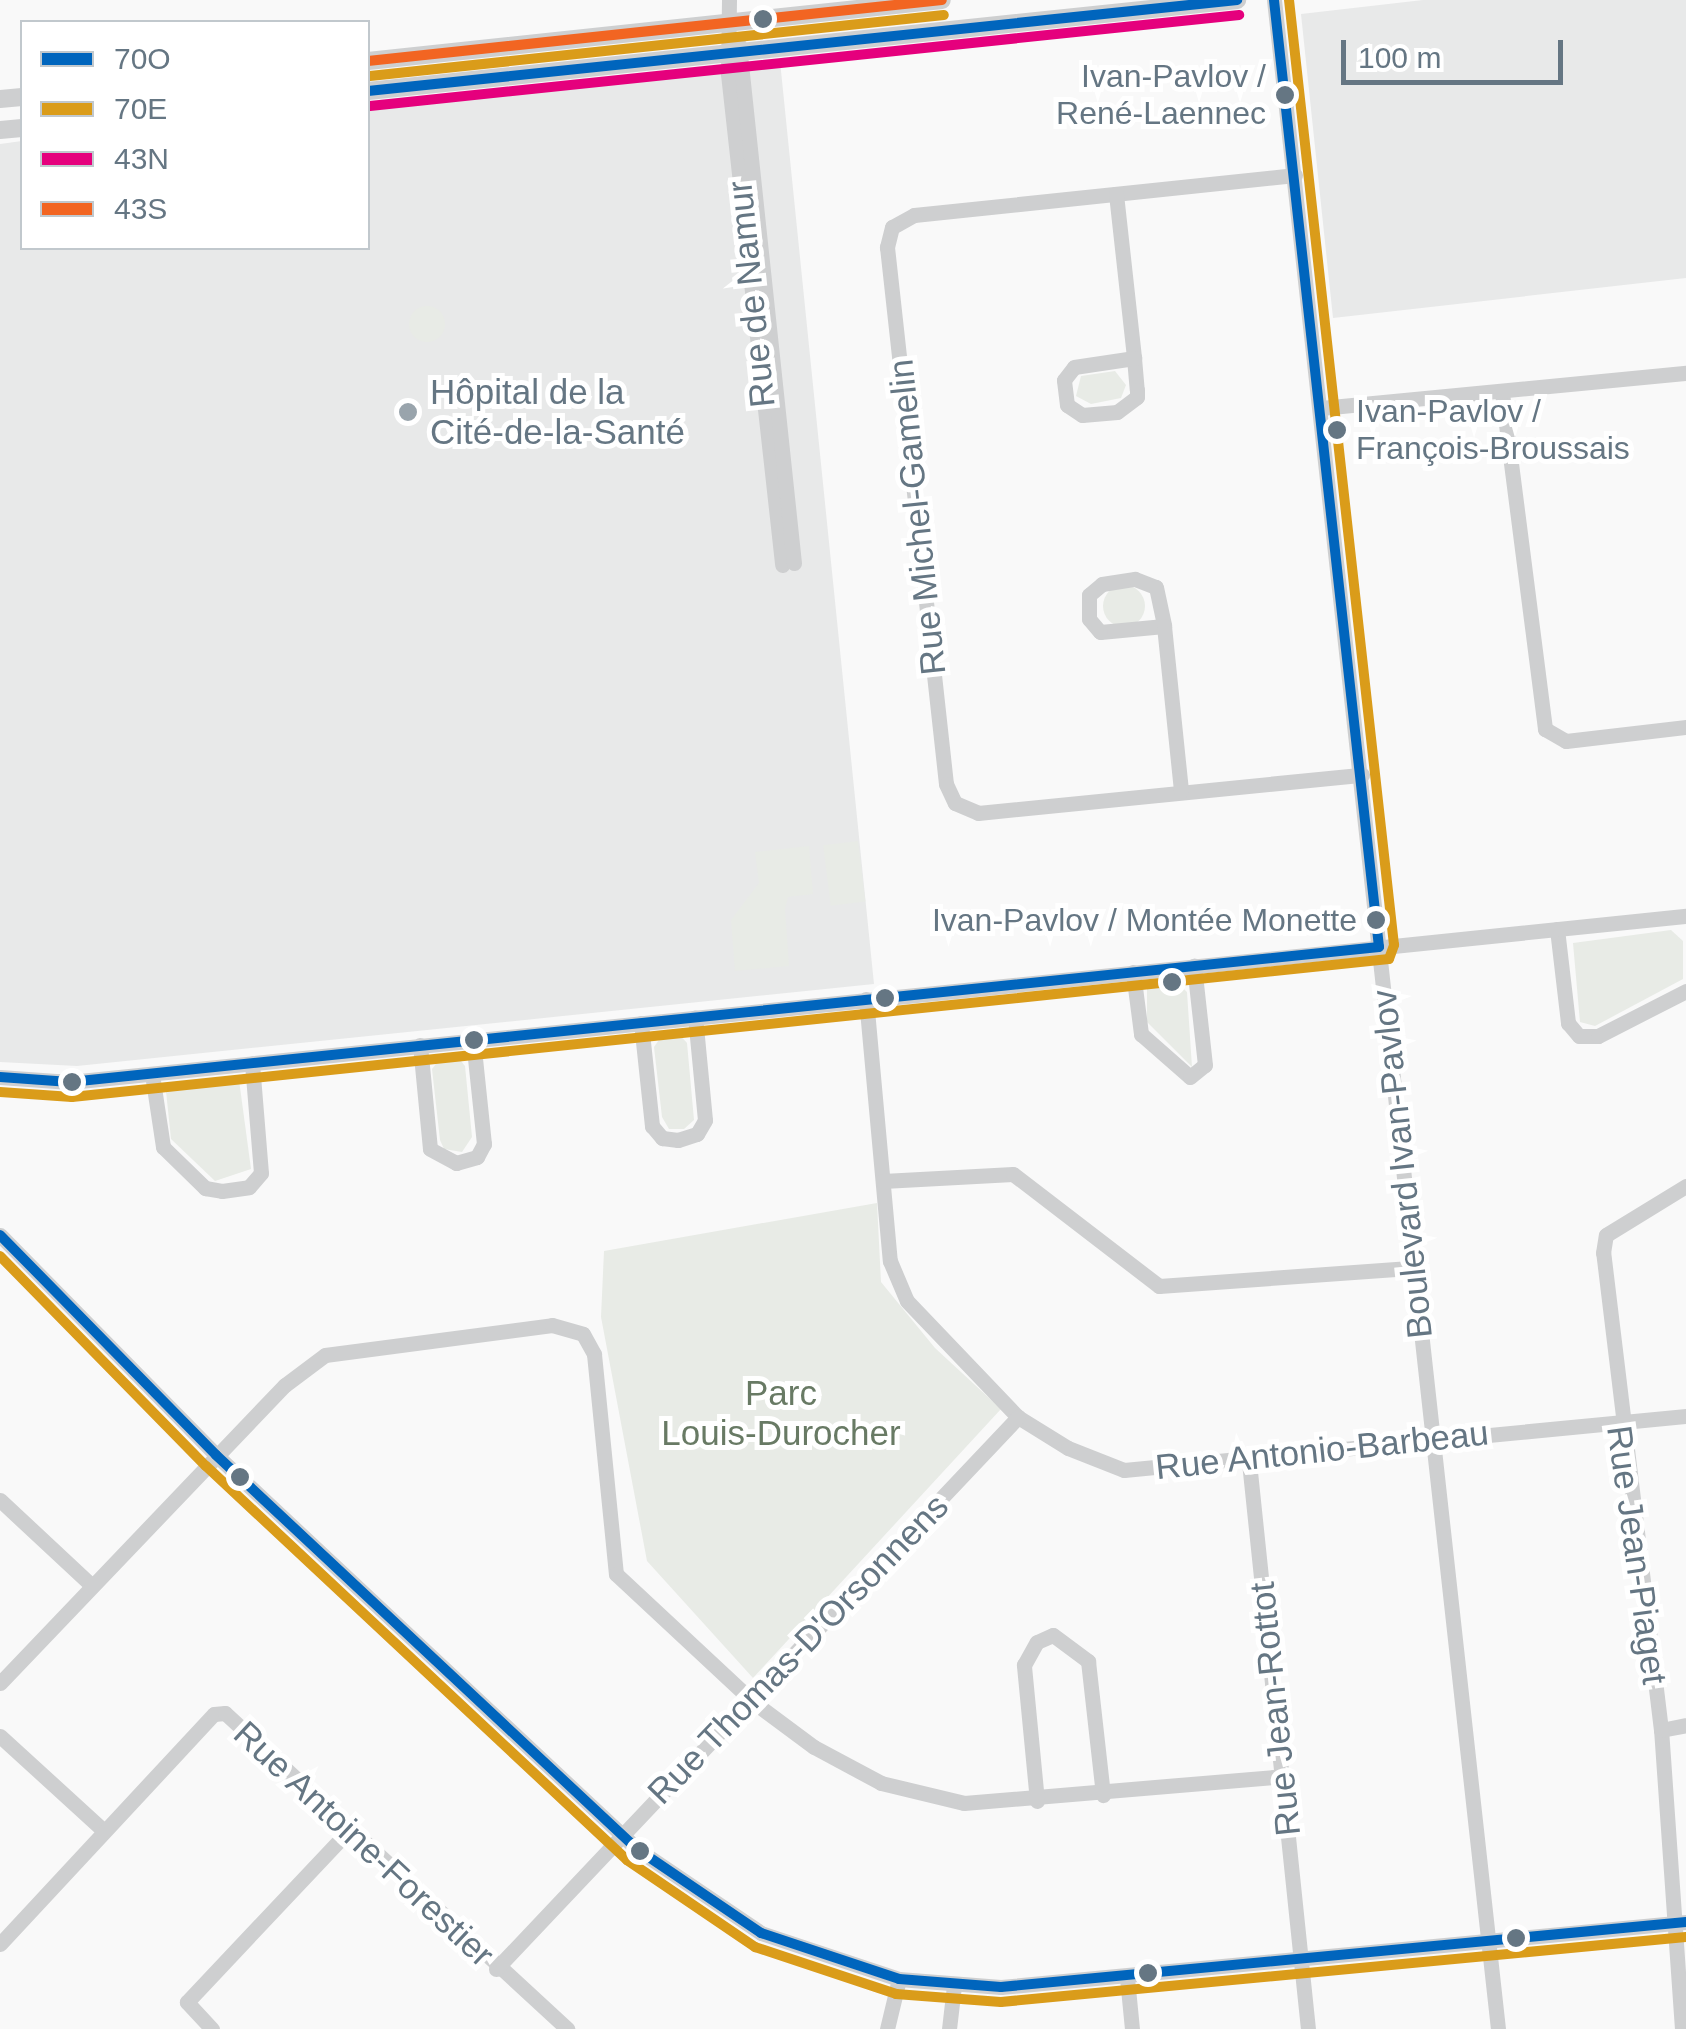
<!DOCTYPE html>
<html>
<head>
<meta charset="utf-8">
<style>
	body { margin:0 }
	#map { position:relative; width:1686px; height:2029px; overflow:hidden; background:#f9f9f9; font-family:Arial,sans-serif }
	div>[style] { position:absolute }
	.built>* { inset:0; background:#e8e9e9 }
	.green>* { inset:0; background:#e8ebe6; transform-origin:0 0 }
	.round { border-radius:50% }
	.minor>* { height:15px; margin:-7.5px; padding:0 7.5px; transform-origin:7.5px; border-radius:7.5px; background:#cecfd0 }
	.tertiary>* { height:18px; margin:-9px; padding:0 9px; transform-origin:9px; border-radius:9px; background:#cecfd0 }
	.bus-1>* { height:10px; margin:-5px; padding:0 5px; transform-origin:5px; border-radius:5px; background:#0065bd }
	.bus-2>* { height:10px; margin:-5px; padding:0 5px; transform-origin:5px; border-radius:5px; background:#da9c1a }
	.bus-3>* { height:10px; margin:-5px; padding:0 5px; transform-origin:5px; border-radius:5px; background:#e5007d }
	.bus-4>* { height:10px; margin:-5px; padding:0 5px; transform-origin:5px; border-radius:5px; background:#f26522 }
	.dots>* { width:28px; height:28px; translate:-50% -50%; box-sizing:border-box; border:5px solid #fff; border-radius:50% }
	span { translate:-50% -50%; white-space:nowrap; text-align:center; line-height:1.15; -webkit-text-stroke:10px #fff; paint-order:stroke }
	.bus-label { font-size:32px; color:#657683 }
	.right { translate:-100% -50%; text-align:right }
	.left { translate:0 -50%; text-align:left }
	.street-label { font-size:35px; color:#657683 }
	.poi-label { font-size:35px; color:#657683 }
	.park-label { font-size:35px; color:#687a64 }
	.legend { position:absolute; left:20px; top:20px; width:350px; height:230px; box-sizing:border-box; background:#fff; border:2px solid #c1c8cd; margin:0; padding:12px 18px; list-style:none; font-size:30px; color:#657683 }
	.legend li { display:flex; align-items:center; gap:20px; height:50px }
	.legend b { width:50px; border:2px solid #c1c8cd }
	.scale { position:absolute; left:1341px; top:40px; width:222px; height:45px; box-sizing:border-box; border:5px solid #657683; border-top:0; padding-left:12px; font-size:30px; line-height:35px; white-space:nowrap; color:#657683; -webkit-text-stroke:8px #fff; paint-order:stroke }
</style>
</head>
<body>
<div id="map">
	<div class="built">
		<i style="clip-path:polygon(1423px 0,1686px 0,1686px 278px,1333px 318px,1301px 14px)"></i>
		<i style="clip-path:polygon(780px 61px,874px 984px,77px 1066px,0 1062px,0 144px,22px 141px,22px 248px,368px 248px,368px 105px)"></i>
	</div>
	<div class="green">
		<i class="round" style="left:409px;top:306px;width:36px;height:36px"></i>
		<i style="clip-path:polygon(1115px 371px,1126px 385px,1121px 398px,1091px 404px,1076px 396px,1081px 376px)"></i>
		<i class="round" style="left:1103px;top:585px;width:42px;height:42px"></i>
		<i style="left:858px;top:841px;width:61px;height:35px;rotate:83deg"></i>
		<i style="clip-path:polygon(809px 846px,813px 894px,788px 897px,785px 909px,789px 966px,735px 971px,731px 920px,759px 883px,755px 852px)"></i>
		<i style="clip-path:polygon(1671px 930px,1683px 941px,1683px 979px,1595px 1026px,1580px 1022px,1573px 943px)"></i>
		<i style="clip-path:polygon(1176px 981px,1187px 992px,1192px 1067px,1147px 1022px,1147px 989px,1164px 982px,1173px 988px)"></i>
		<i style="clip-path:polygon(663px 1034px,679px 1034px,687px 1043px,694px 1120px,684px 1129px,669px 1129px,662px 1117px,654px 1047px)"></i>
		<i style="clip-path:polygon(442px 1056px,457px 1056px,465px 1066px,472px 1137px,462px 1152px,444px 1149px,440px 1140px,432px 1069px)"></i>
		<i style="clip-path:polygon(239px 1080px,251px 1169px,215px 1181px,171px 1139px,166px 1091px,176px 1083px)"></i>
		<i style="clip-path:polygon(877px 1203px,881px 1282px,935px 1348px,1001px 1409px,753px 1678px,647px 1561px,601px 1317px,604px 1251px)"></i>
	</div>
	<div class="minor">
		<i style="left:729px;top:0;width:74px;rotate:90.8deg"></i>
		<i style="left:728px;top:74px;width:494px;rotate:83.7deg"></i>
		<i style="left:1274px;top:0;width:2041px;rotate:83.7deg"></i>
		<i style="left:739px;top:45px;width:521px;rotate:83.94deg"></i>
		<i style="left:1295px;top:175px;width:383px;rotate:174deg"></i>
		<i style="left:914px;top:215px;width:25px;rotate:151deg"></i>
		<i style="left:892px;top:227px;width:21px;rotate:104deg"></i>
		<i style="left:887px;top:247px;width:540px;rotate:83.73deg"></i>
		<i style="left:946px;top:784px;width:21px;rotate:65deg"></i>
		<i style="left:955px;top:803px;width:25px;rotate:23deg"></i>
		<i style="left:978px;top:813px;width:386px;rotate:-5.7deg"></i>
		<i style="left:1116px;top:194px;width:165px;rotate:83.7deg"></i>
		<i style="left:1134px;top:358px;width:32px;rotate:85deg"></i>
		<i style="left:1137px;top:390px;width:7px;rotate:90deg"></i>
		<i style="left:1137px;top:397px;width:25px;rotate:143deg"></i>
		<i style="left:1117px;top:412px;width:35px;rotate:175deg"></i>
		<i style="left:1082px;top:415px;width:18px;rotate:-146deg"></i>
		<i style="left:1067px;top:405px;width:25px;rotate:-97deg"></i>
		<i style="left:1064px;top:380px;width:16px;rotate:-52deg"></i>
		<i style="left:1074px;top:367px;width:61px;rotate:-8.5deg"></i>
		<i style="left:1502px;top:393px;width:339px;rotate:82.7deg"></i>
		<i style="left:1545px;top:729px;width:24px;rotate:30deg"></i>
		<i style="left:1566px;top:741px;width:121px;rotate:-6.7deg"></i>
		<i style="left:1321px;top:408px;width:367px;rotate:-5.5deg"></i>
		<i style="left:1164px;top:626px;width:64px;rotate:174.6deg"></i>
		<i style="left:1100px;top:632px;width:17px;rotate:-130deg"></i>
		<i style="left:1089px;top:619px;width:24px;rotate:-90deg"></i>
		<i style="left:1089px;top:595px;width:17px;rotate:-40deg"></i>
		<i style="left:1102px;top:584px;width:33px;rotate:-9deg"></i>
		<i style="left:1135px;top:579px;width:22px;rotate:21deg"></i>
		<i style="left:1156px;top:587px;width:40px;rotate:78deg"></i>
		<i style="left:1164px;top:626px;width:166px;rotate:84.1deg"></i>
		<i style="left:1557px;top:929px;width:95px;rotate:83.3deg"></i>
		<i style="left:1568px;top:1023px;width:17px;rotate:50deg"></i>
		<i style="left:1579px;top:1036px;width:19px"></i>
		<i style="left:1598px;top:1036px;width:99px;rotate:-27.1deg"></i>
		<i style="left:1133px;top:972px;width:63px;rotate:82.6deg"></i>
		<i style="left:1141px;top:1034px;width:65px;rotate:41.3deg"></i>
		<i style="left:1190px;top:1077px;width:19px;rotate:-39deg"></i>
		<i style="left:1205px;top:1065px;width:100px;rotate:-96.3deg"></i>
		<i style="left:866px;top:999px;width:263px;rotate:84.8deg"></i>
		<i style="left:890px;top:1261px;width:43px;rotate:67deg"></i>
		<i style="left:907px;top:1301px;width:161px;rotate:46.3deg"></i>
		<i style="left:1018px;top:1417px;width:59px;rotate:31.8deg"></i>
		<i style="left:1068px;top:1448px;width:60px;rotate:21.4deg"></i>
		<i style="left:1124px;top:1470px;width:565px;rotate:-5.49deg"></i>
		<i style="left:641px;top:1023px;width:104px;rotate:83.9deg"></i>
		<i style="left:652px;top:1126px;width:16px;rotate:50deg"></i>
		<i style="left:662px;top:1138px;width:16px;rotate:7deg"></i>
		<i style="left:678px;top:1140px;width:20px;rotate:-18deg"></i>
		<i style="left:697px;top:1134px;width:16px;rotate:-60deg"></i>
		<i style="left:705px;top:1120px;width:103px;rotate:-95.5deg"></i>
		<i style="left:420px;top:1045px;width:104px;rotate:84.5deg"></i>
		<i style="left:430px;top:1149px;width:30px;rotate:28deg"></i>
		<i style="left:456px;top:1163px;width:22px;rotate:-16deg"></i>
		<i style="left:477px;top:1157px;width:15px;rotate:-62deg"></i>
		<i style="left:484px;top:1144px;width:105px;rotate:-96deg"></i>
		<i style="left:152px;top:1074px;width:74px;rotate:81.4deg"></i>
		<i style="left:163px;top:1147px;width:59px;rotate:44.3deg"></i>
		<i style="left:205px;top:1188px;width:17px;rotate:10deg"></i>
		<i style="left:222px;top:1191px;width:27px;rotate:-8deg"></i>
		<i style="left:249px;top:1187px;width:18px;rotate:-49deg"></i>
		<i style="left:261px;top:1173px;width:110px;rotate:-94.7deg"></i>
		<i style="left:0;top:1077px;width:70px;rotate:4.1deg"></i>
		<i style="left:70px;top:1082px;width:1625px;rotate:-5.87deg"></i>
		<i style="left:883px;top:1181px;width:130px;rotate:-3.1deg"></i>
		<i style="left:1013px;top:1174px;width:184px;rotate:37.5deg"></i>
		<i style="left:1159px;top:1286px;width:255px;rotate:-4.1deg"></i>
		<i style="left:0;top:1235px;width:308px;rotate:45.5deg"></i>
		<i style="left:216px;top:1455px;width:577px;rotate:43.1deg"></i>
		<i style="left:637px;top:1849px;width:150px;rotate:34.1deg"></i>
		<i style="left:761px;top:1933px;width:145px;rotate:18.4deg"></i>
		<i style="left:899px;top:1979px;width:102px;rotate:4.5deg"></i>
		<i style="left:1001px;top:1987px;width:688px;rotate:-5.42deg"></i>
		<i style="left:1249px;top:1462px;width:570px;rotate:84.06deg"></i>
		<i style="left:0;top:1500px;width:123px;rotate:43deg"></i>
		<i style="left:0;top:1683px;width:412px;rotate:-46.3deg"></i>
		<i style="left:285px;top:1385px;width:50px;rotate:-36.9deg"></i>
		<i style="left:325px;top:1355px;width:229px;rotate:-7.5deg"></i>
		<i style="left:552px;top:1325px;width:32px;rotate:16deg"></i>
		<i style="left:583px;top:1334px;width:23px;rotate:61deg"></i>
		<i style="left:594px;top:1354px;width:221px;rotate:84.3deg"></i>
		<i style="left:616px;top:1574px;width:186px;rotate:43deg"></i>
		<i style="left:752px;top:1701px;width:77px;rotate:36.6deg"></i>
		<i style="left:814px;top:1747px;width:76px;rotate:28.2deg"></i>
		<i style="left:881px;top:1783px;width:85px;rotate:13.5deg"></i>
		<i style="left:964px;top:1803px;width:320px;rotate:-4.8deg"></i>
		<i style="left:1661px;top:1730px;width:25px;rotate:-11deg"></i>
		<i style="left:0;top:1736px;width:139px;rotate:42.4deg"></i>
		<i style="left:1037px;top:1801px;width:137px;rotate:-95.5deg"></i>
		<i style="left:1024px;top:1665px;width:26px;rotate:-61deg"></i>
		<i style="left:1037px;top:1642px;width:17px;rotate:-24deg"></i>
		<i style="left:1053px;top:1635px;width:44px;rotate:36.6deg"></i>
		<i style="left:1088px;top:1661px;width:135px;rotate:83.6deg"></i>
		<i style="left:0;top:1944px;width:314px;rotate:-47.1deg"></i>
		<i style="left:214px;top:1714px;width:11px;rotate:-5deg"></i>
		<i style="left:225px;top:1713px;width:466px;rotate:42.7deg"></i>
		<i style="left:496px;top:1969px;width:760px;rotate:-46.6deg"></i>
		<i style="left:1127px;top:1978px;width:51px;rotate:84.4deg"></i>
		<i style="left:212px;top:2029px;width:37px;rotate:-133deg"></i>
		<i style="left:187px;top:2002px;width:238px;rotate:-46.7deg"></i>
		<i style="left:887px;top:2029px;width:51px;rotate:-76.5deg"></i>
		<i style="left:949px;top:2029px;width:43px;rotate:-83.4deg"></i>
		<i style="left:1682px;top:2029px;width:300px;rotate:-94deg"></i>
		<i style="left:1661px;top:1730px;width:481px;rotate:-96.9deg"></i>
		<i style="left:1603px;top:1253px;width:18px;rotate:-81deg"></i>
		<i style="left:1606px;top:1235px;width:94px;rotate:-31.5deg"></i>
	</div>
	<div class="tertiary">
		<i style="left:368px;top:61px;width:577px;rotate:-6.07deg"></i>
		<i style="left:368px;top:91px;width:874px;rotate:-5.98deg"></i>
		<i style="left:0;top:99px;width:22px;rotate:-5deg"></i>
		<i style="left:0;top:130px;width:22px;rotate:-5deg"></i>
	</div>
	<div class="bus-1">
		<i style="left:368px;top:91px;width:874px;rotate:-5.98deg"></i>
		<i style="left:0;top:1077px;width:70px;rotate:4.1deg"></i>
		<i style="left:70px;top:1082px;width:1316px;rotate:-5.89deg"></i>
		<i style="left:1379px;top:947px;width:953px;rotate:-96.33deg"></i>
		<i style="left:0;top:1235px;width:308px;rotate:45.5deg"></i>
		<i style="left:216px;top:1455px;width:577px;rotate:43.1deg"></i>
		<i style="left:637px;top:1849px;width:150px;rotate:34.1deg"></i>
		<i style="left:761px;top:1933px;width:145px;rotate:18.4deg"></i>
		<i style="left:899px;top:1979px;width:102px;rotate:4.5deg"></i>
		<i style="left:1001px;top:1987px;width:688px;rotate:-5.42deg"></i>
	</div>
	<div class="bus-2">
		<i style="left:370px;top:76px;width:577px;rotate:-6.07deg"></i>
		<i style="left:0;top:1092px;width:72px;rotate:4deg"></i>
		<i style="left:72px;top:1097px;width:1324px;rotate:-5.98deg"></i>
		<i style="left:1389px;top:959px;width:15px;rotate:-70deg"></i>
		<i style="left:1394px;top:945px;width:951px;rotate:-96.34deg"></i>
		<i style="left:0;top:1256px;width:294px;rotate:45.6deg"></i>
		<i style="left:206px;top:1466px;width:577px;rotate:43.1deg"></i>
		<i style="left:627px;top:1860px;width:155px;rotate:34.2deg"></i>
		<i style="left:755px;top:1947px;width:149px;rotate:18.4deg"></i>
		<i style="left:896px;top:1994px;width:105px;rotate:4.4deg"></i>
		<i style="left:1001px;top:2002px;width:688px;rotate:-5.42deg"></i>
	</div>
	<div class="bus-3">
		<i style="left:370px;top:106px;width:874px;rotate:-5.98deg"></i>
	</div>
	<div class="bus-4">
		<i style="left:368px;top:61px;width:577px;rotate:-6.07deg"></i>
	</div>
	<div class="dots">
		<i style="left:763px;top:19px;background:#657683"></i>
		<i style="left:1285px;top:95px;background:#657683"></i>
		<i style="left:408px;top:412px;background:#99a4ac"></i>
		<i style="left:1337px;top:430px;background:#657683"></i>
		<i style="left:1376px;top:920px;background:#657683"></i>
		<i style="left:1172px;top:982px;background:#657683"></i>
		<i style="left:885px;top:998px;background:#657683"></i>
		<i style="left:474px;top:1040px;background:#657683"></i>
		<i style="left:72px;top:1082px;background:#657683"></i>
		<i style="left:240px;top:1477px;background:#657683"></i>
		<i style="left:640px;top:1851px;background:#657683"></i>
		<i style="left:1516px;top:1938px;background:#657683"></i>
		<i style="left:1148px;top:1973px;background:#657683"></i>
	</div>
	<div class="bus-label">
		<span class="right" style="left:1266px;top:95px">Ivan-Pavlov /<br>René-Laennec</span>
		<span class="left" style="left:1356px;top:430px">Ivan-Pavlov /<br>François-Broussais</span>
		<span class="right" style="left:1357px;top:920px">Ivan-Pavlov / Montée Monette</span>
	</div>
	<div class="street-label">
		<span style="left:751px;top:294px;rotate:-96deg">Rue de Namur</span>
		<span style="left:917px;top:517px;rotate:-96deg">Rue Michel-Gamelin</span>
		<span style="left:1402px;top:1164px;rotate:-96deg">Boulevard Ivan-Pavlov</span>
		<span style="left:1322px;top:1450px;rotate:-6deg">Rue Antonio-Barbeau</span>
		<span style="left:1637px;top:1555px;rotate:82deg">Rue Jean-Piaget</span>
		<span style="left:798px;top:1649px;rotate:-46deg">Rue Thomas-D'Orsonnens</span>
		<span style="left:1275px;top:1709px;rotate:-96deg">Rue Jean-Rottot</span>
		<span style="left:364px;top:1844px;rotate:43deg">Rue Antoine-Forestier</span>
	</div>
	<div class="poi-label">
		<span class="left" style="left:430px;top:412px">Hôpital de la<br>Cité-de-la-Santé</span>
	</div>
	<div class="park-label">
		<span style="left:781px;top:1413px">Parc<br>Louis-Durocher</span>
	</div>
	<ul class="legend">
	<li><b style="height:12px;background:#0065bd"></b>70O</li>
	<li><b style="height:12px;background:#da9c1a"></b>70E</li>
	<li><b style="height:12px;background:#e5007d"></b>43N</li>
	<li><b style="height:12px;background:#f26522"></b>43S</li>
	</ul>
	<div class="scale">100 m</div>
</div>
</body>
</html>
